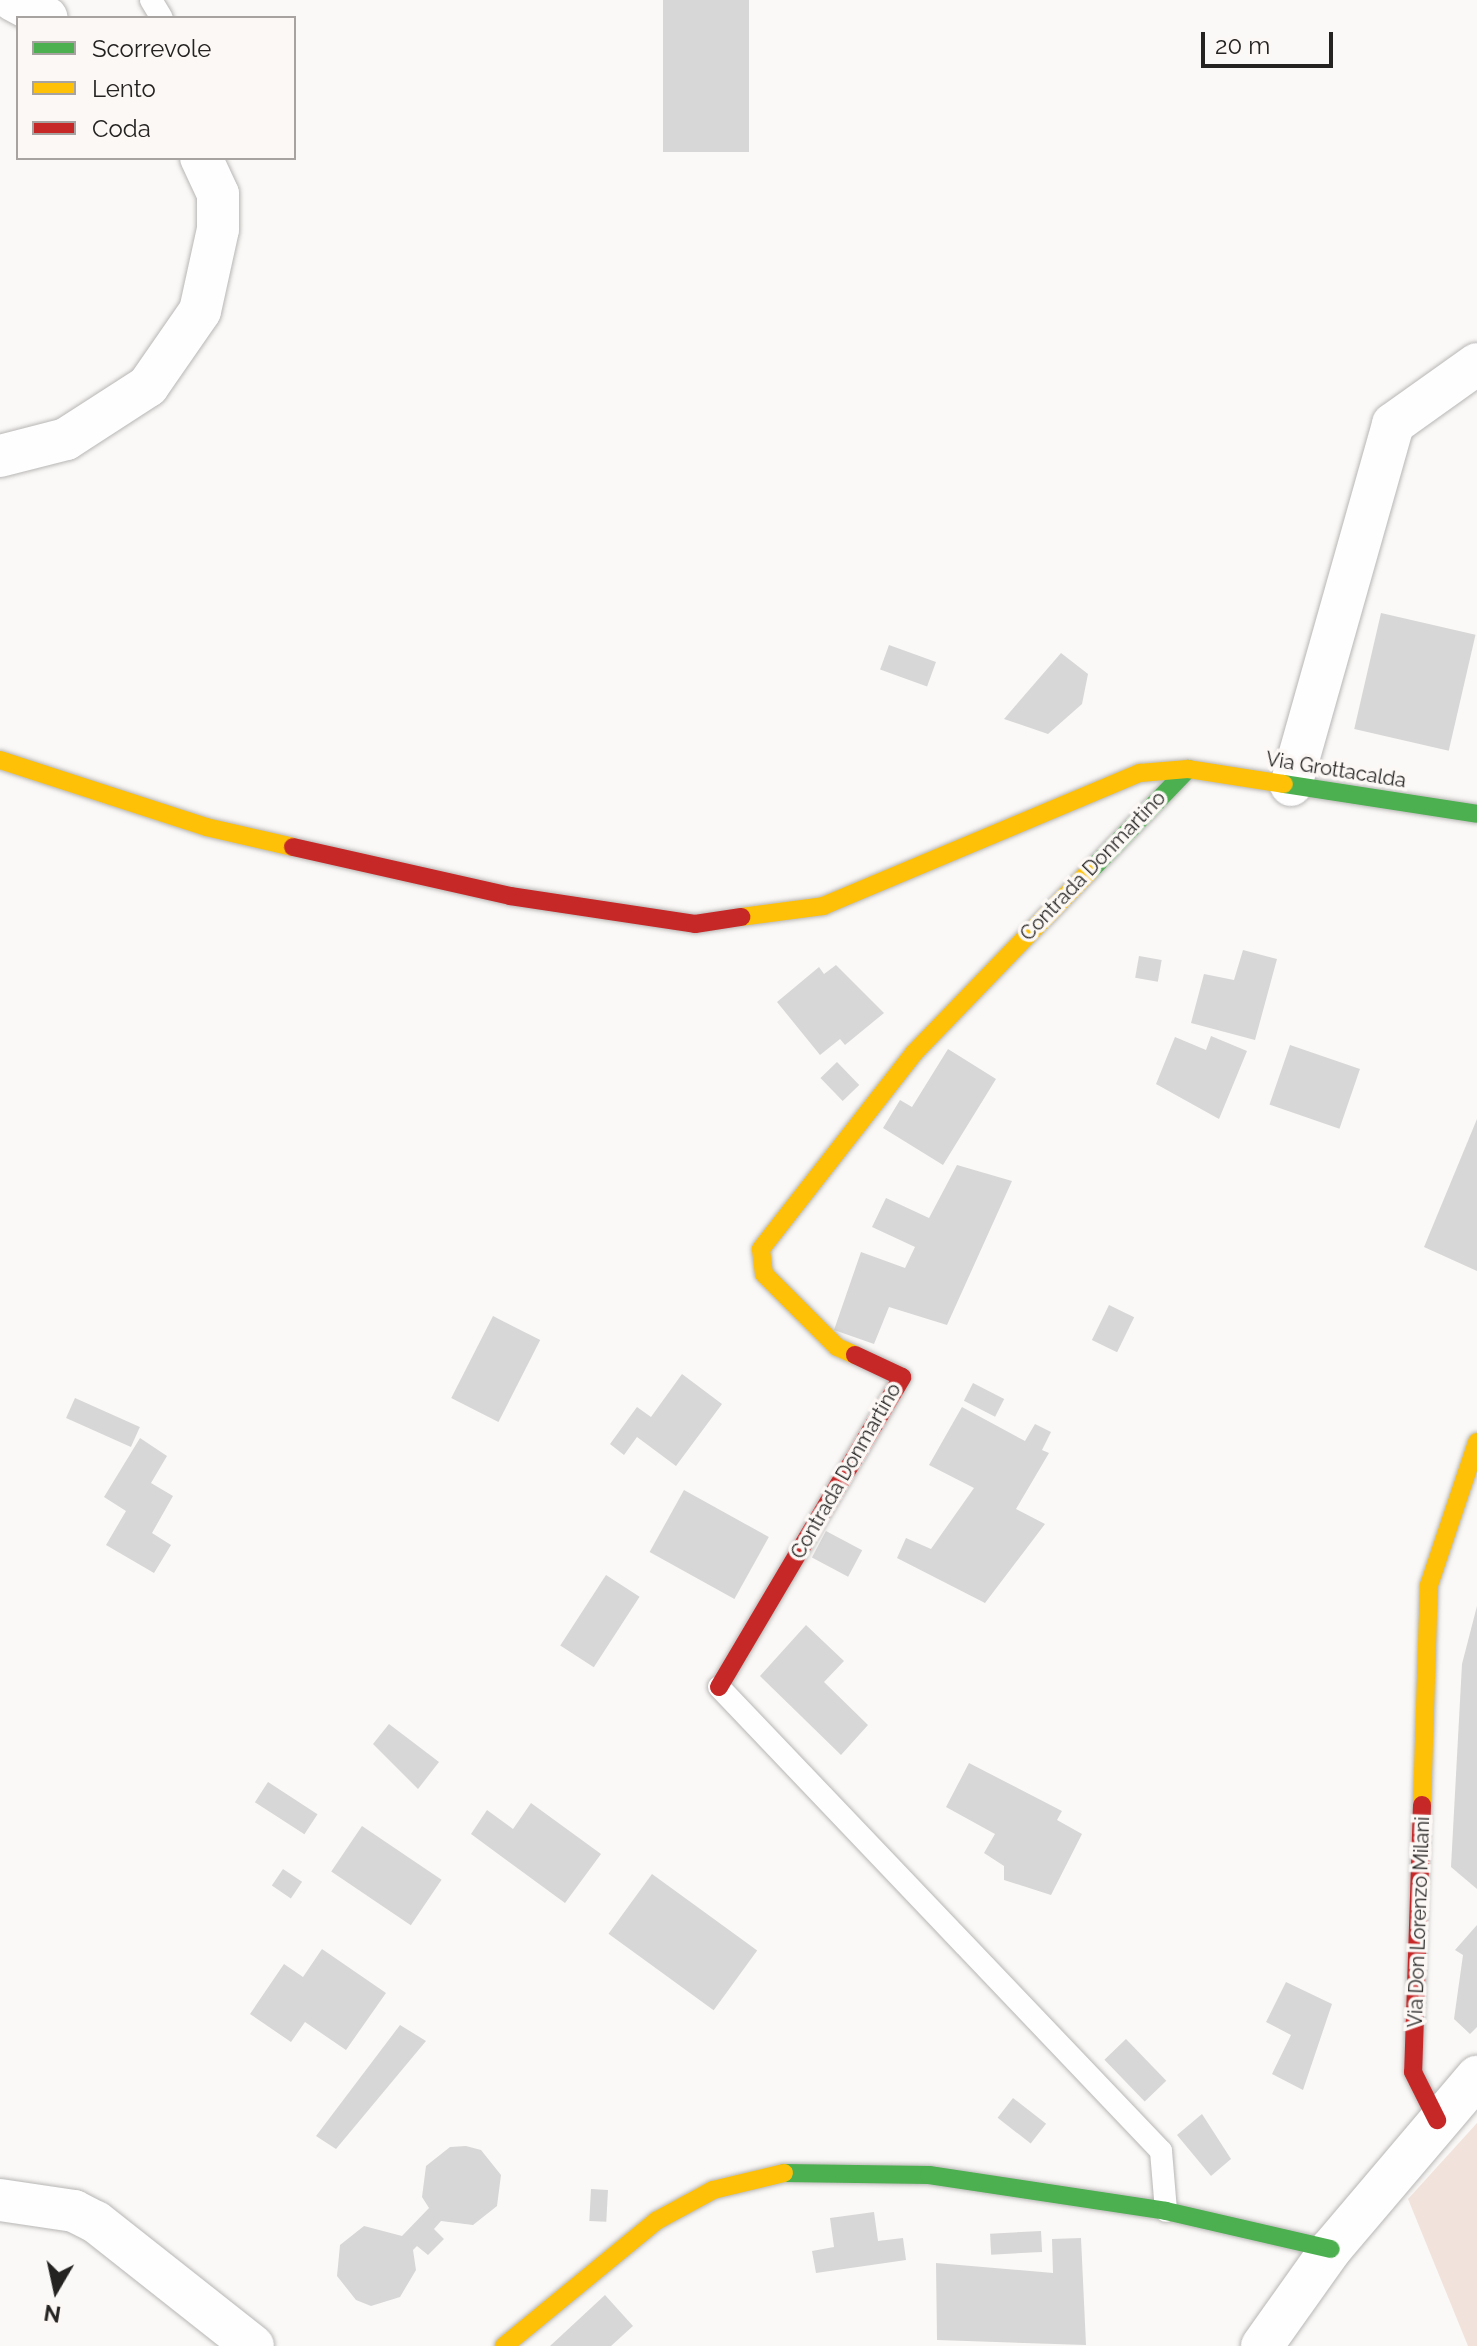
<!DOCTYPE html>
<html>
<head>
<meta charset="utf-8">
<style>
	body { margin:0 }
	#map { position:relative; width:1477px; height:2346px; overflow:hidden; background:#fbf9f7; font-family:Raleway,sans-serif }
	div>[style] { position:absolute }
	.green>* { inset:0; background:#f2e2dc }
	.building>* { inset:0; background:#d7d7d7; transform-origin:0 0 }
	.roads { filter:drop-shadow(0 0 2px #b7b6b5) drop-shadow(0 0 2px #b7b6b5) }
	.lane>* { height:22px; margin:-11px; padding:0 11px; transform-origin:11px; border-radius:11px; background:#fefefe }
	.street>* { height:42px; margin:-21px; padding:0 21px; transform-origin:21px; border-radius:21px; background:#fefefe }
	.fast>* { height:18px; margin:-9px; padding:0 9px; transform-origin:9px; border-radius:9px; background:#4caf50 }
	.slow>* { height:18px; margin:-9px; padding:0 9px; transform-origin:9px; border-radius:9px; background:#ffc107 }
	.jam>* { height:18px; margin:-9px; padding:0 9px; transform-origin:9px; border-radius:9px; background:#c62828 }
	span { translate:-50% -50%; white-space:nowrap; text-align:center; line-height:1.15; -webkit-text-stroke:7px #fcf8f6; paint-order:stroke }
	.street-label { font-size:20px; color:#242322 }
	.legend { position:absolute; left:16px; top:16px; width:280px; height:144px; box-sizing:border-box; background:#fcf8f6; border:2px solid #a6a3a1; margin:0; padding:10px 14px; list-style:none; font-size:24px; color:#242322 }
	.legend li { display:flex; align-items:center; gap:16px; height:40px }
	.legend b { width:40px; border:2px solid #a6a3a1 }
	.north { position:absolute; left:16px; top:2250px; width:80px; height:80px; -webkit-text-stroke:6px #fcf8f6; paint-order:stroke; rotate:189deg; font-size:22px; font-weight:700; line-height:32px; text-align:center; color:#242322 }
	.north::after { content:''; display:block; margin:auto; width:28px; height:36px; background:#242322; clip-path:polygon(50% 0,100% 100%,50% 72%,0 100%) }
	.scale { position:absolute; left:1201px; top:32px; width:132px; height:36px; box-sizing:border-box; border:4px solid #242322; border-top:0; padding-left:10px; font-size:24px; line-height:28px; white-space:nowrap; color:#242322; -webkit-text-stroke:6px #fcf8f6; paint-order:stroke }
</style>
</head>
<body>
<div id="map">
	<div class="green">
		<i style="clip-path:polygon(1477px 2123px,1477px 2346px,1468px 2346px,1408px 2199px)"></i>
	</div>
	<div class="building">
		<i style="left:663px;top:0;width:86px;height:152px"></i>
		<i style="left:1381px;top:613px;width:97px;height:119px;rotate:13deg"></i>
		<i style="left:889px;top:645px;width:50px;height:26px;rotate:20deg"></i>
		<i style="clip-path:polygon(1061px 653px,1088px 674px,1082px 704px,1048px 734px,1004px 719px)"></i>
		<i style="clip-path:polygon(1243px 950px,1277px 959px,1255px 1040px,1191px 1023px,1204px 974px,1234px 980px)"></i>
		<i style="left:1139px;top:956px;width:23px;height:22px;rotate:10deg"></i>
		<i style="clip-path:polygon(836px 965px,884px 1013px,845px 1045px,840px 1039px,820px 1055px,777px 1002px,819px 967px,824px 974px)"></i>
		<i style="clip-path:polygon(1211px 1036px,1247px 1051px,1219px 1119px,1156px 1084px,1175px 1037px,1206px 1050px)"></i>
		<i style="left:1290px;top:1045px;width:74px;height:63px;rotate:19deg"></i>
		<i style="clip-path:polygon(948px 1049px,996px 1079px,943px 1165px,883px 1128px,900px 1100px,912px 1107px)"></i>
		<i style="left:837px;top:1062px;width:32px;height:23px;rotate:46deg"></i>
		<i style="clip-path:polygon(1477px 1119px,1477px 1271px,1424px 1247px)"></i>
		<i style="clip-path:polygon(957px 1165px,1012px 1181px,947px 1325px,889px 1307px,874px 1344px,834px 1330px,861px 1252px,905px 1268px,915px 1247px,872px 1227px,886px 1198px,929px 1218px)"></i>
		<i style="left:1109px;top:1305px;width:28px;height:39px;rotate:26deg"></i>
		<i style="left:493px;top:1316px;width:53px;height:92px;rotate:27deg"></i>
		<i style="clip-path:polygon(682px 1374px,722px 1404px,676px 1466px,637px 1437px,624px 1455px,610px 1444px,637px 1407px,651px 1417px)"></i>
		<i style="left:973px;top:1383px;width:35px;height:20px;rotate:27deg"></i>
		<i style="left:75px;top:1398px;width:71px;height:22px;rotate:24deg"></i>
		<i style="clip-path:polygon(962px 1407px,1025px 1441px,1035px 1424px,1051px 1432px,1042px 1450px,1049px 1453px,1016px 1509px,1045px 1524px,985px 1603px,897px 1558px,906px 1538px,931px 1549px,974px 1488px,929px 1465px)"></i>
		<i style="clip-path:polygon(140px 1438px,167px 1456px,151px 1483px,173px 1496px,152px 1533px,171px 1545px,154px 1573px,106px 1545px,126px 1511px,104px 1497px)"></i>
		<i style="left:684px;top:1490px;width:97px;height:71px;rotate:29deg"></i>
		<i style="left:826px;top:1531px;width:41px;height:30px;rotate:28deg"></i>
		<i style="left:606px;top:1575px;width:40px;height:84px;rotate:33deg"></i>
		<i style="clip-path:polygon(1477px 1606px,1477px 1889px,1451px 1867px,1462px 1664px)"></i>
		<i style="clip-path:polygon(806px 1625px,844px 1661px,824px 1682px,868px 1725px,841px 1755px,760px 1676px)"></i>
		<i style="clip-path:polygon(389px 1724px,439px 1762px,418px 1789px,373px 1744px)"></i>
		<i style="clip-path:polygon(969px 1763px,1062px 1811px,1057px 1820px,1082px 1834px,1051px 1895px,1004px 1880px,1004px 1866px,984px 1853px,995px 1834px,946px 1807px)"></i>
		<i style="left:268px;top:1782px;width:59px;height:24px;rotate:33deg"></i>
		<i style="clip-path:polygon(531px 1803px,601px 1854px,565px 1903px,471px 1834px,487px 1810px,513px 1829px)"></i>
		<i style="left:362px;top:1826px;width:96px;height:55px;rotate:34deg"></i>
		<i style="left:283px;top:1869px;width:23px;height:20px;rotate:34deg"></i>
		<i style="left:652px;top:1874px;width:130px;height:74px;rotate:36deg"></i>
		<i style="clip-path:polygon(1477px 1925px,1477px 2027px,1470px 2034px,1454px 2019px,1463px 1955px,1455px 1950px)"></i>
		<i style="clip-path:polygon(322px 1949px,386px 1993px,346px 2050px,305px 2022px,291px 2042px,250px 2014px,284px 1964px,303px 1977px)"></i>
		<i style="clip-path:polygon(1286px 1982px,1332px 2004px,1303px 2090px,1272px 2074px,1291px 2035px,1266px 2022px)"></i>
		<i style="clip-path:polygon(400px 2025px,426px 2041px,336px 2149px,316px 2136px)"></i>
		<i style="left:1126px;top:2039px;width:58px;height:30px;rotate:46deg"></i>
		<i style="left:1013px;top:2098px;width:42px;height:25px;rotate:38deg"></i>
		<i style="clip-path:polygon(1202px 2114px,1231px 2159px,1211px 2176px,1177px 2135px)"></i>
		<i style="clip-path:polygon(466px 2146px,481px 2150px,501px 2175px,497px 2206px,473px 2225px,441px 2221px,434px 2229px,444px 2239px,428px 2255px,417px 2246px,413px 2250px,416px 2270px,400px 2297px,371px 2306px,356px 2300px,337px 2276px,340px 2245px,364px 2226px,402px 2236px,429px 2208px,422px 2197px,426px 2166px,450px 2147px)"></i>
		<i style="left:591px;top:2189px;width:17px;height:32px;rotate:3deg"></i>
		<i style="clip-path:polygon(874px 2212px,878px 2241px,903px 2238px,906px 2260px,816px 2273px,812px 2251px,834px 2247px,830px 2218px)"></i>
		<i style="left:1041px;top:2231px;width:21px;height:51px;rotate:87deg"></i>
		<i style="clip-path:polygon(1081px 2238px,1086px 2345px,937px 2340px,936px 2263px,1053px 2273px,1052px 2239px)"></i>
		<i style="clip-path:polygon(605px 2295px,633px 2326px,611px 2346px,550px 2346px)"></i>
	</div>
	<div class="roads">
		<div class="lane">
			<i style="left:151px;top:0;width:21px;rotate:59deg"></i>
			<i style="left:719px;top:1687px;width:641px;rotate:46.39deg"></i>
			<i style="left:1161px;top:2151px;width:60px;rotate:85.2deg"></i>
		</div>
		<div class="street">
			<i style="left:13px;top:0;width:38px;rotate:28deg"></i>
			<i style="left:0;top:456px;width:68px;rotate:-14.4deg"></i>
			<i style="left:66px;top:439px;width:98px;rotate:-32.9deg"></i>
			<i style="left:148px;top:386px;width:91px;rotate:-55.3deg"></i>
			<i style="left:200px;top:311px;width:84px;rotate:-77.6deg"></i>
			<i style="left:218px;top:229px;width:35px;rotate:-90deg"></i>
			<i style="left:218px;top:194px;width:40px;rotate:-115deg"></i>
			<i style="left:1291px;top:785px;width:375px;rotate:-74.2deg"></i>
			<i style="left:1393px;top:424px;width:103px;rotate:-35.5deg"></i>
			<i style="left:0;top:2200px;width:75px;rotate:8.5deg"></i>
			<i style="left:74px;top:2211px;width:25px;rotate:27deg"></i>
			<i style="left:96px;top:2222px;width:200px;rotate:38.3deg"></i>
			<i style="left:1262px;top:2346px;width:119px;rotate:-54.6deg"></i>
			<i style="left:1331px;top:2249px;width:226px;rotate:-49.7deg"></i>
		</div>
		<div class="fast">
			<i style="left:1284px;top:784px;width:195px;rotate:8.8deg"></i>
			<i style="left:1089px;top:872px;width:143px;rotate:-46.1deg"></i>
			<i style="left:784px;top:2173px;width:145px;rotate:0.8deg"></i>
			<i style="left:929px;top:2175px;width:240px;rotate:8.6deg"></i>
			<i style="left:1166px;top:2211px;width:169px;rotate:13deg"></i>
		</div>
		<div class="slow">
			<i style="left:0;top:760px;width:217px;rotate:18deg"></i>
			<i style="left:206px;top:827px;width:89px;rotate:12.9deg"></i>
			<i style="left:741px;top:917px;width:83px;rotate:-7.6deg"></i>
			<i style="left:823px;top:906px;width:344px;rotate:-22.8deg"></i>
			<i style="left:1140px;top:773px;width:48px;rotate:-4.8deg"></i>
			<i style="left:1188px;top:769px;width:97px;rotate:8.9deg"></i>
			<i style="left:855px;top:1355px;width:20px;rotate:-156deg"></i>
			<i style="left:837px;top:1347px;width:103px;rotate:-135deg"></i>
			<i style="left:764px;top:1274px;width:25px;rotate:-97deg"></i>
			<i style="left:761px;top:1249px;width:249px;rotate:-52deg"></i>
			<i style="left:914px;top:1053px;width:252px;rotate:-46deg"></i>
			<i style="left:1422px;top:1805px;width:220px;rotate:-88.2deg"></i>
			<i style="left:1429px;top:1585px;width:151px;rotate:-71.4deg"></i>
			<i style="left:504px;top:2346px;width:197px;rotate:-39.4deg"></i>
			<i style="left:656px;top:2221px;width:65px;rotate:-28.5deg"></i>
			<i style="left:713px;top:2190px;width:73px;rotate:-13.5deg"></i>
		</div>
		<div class="jam">
			<i style="left:293px;top:847px;width:222px;rotate:12.7deg"></i>
			<i style="left:510px;top:896px;width:187px;rotate:8.6deg"></i>
			<i style="left:695px;top:924px;width:47px;rotate:-8.7deg"></i>
			<i style="left:719px;top:1687px;width:360px;rotate:-59.4deg"></i>
			<i style="left:902px;top:1377px;width:52px;rotate:-154.9deg"></i>
			<i style="left:1422px;top:1805px;width:267px;rotate:91.9deg"></i>
			<i style="left:1413px;top:2072px;width:54px;rotate:63.4deg"></i>
		</div>
	</div>
	<div class="street-label">
		<span style="left:1336px;top:770px;rotate:9deg">Via Grottacalda</span>
		<span style="left:1093px;top:866px;rotate:-46deg">Contrada Donmartino</span>
		<span style="left:846px;top:1471px;rotate:-60deg">Contrada Donmartino</span>
		<span style="left:1419px;top:1922px;rotate:-88deg">Via Don Lorenzo Milani</span>
	</div>
	<ul class="legend">
	<li><b style="height:10px;background:#4caf50"></b>Scorrevole</li>
	<li><b style="height:10px;background:#ffc107"></b>Lento</li>
	<li><b style="height:10px;background:#c62828"></b>Coda</li>
	</ul>
	<div class="north">N</div>
	<div class="scale">20 m</div>
</div>
</body>
</html>
